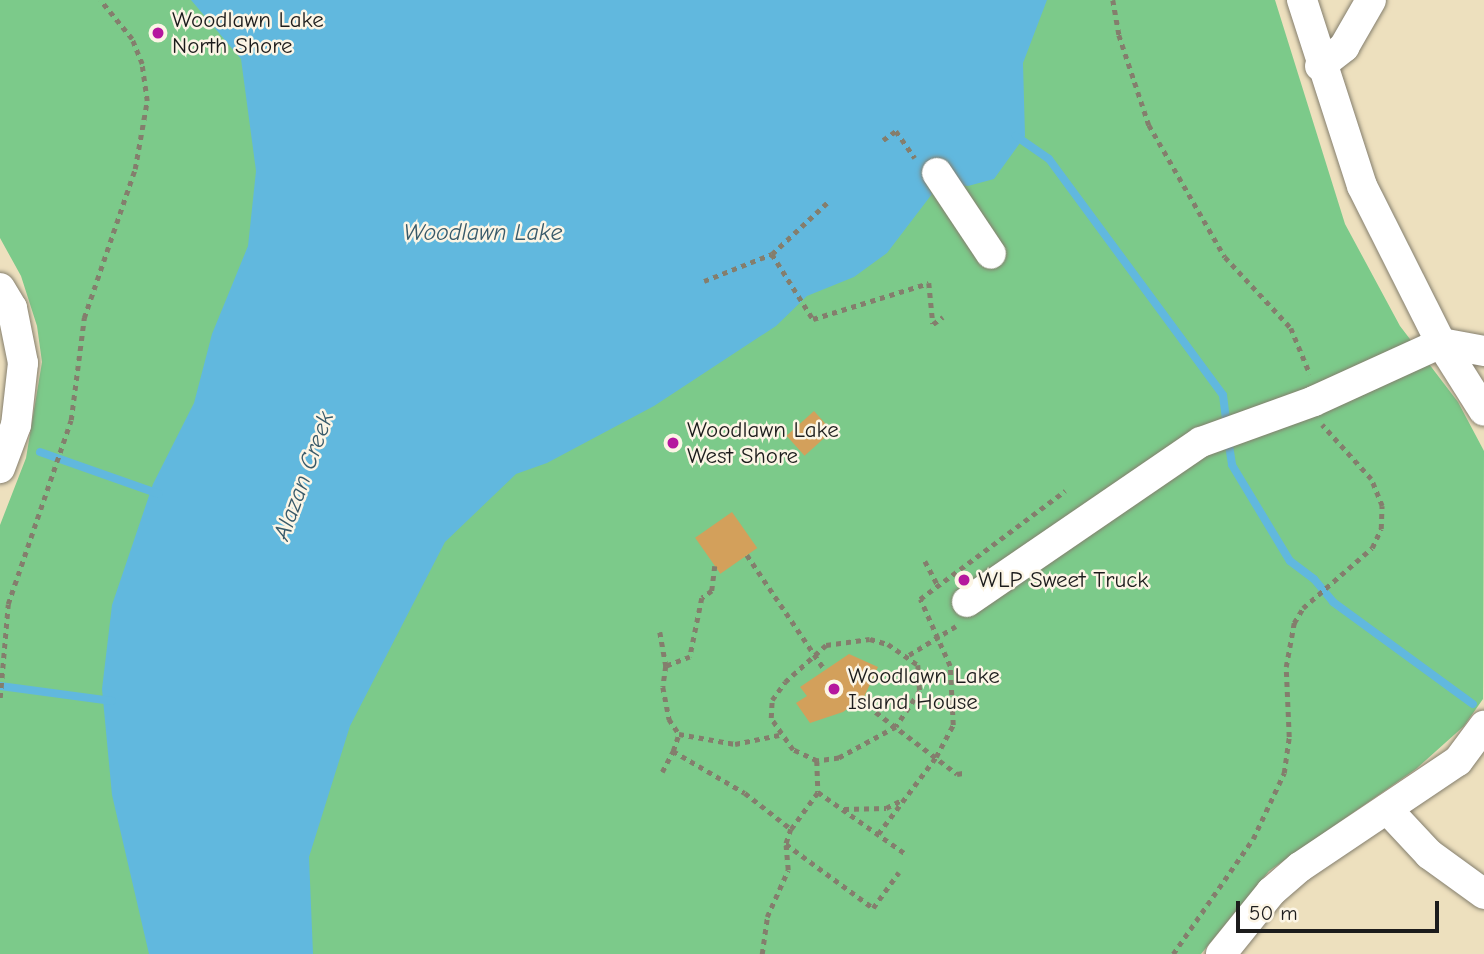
<!DOCTYPE html>
<html>
<head>
<meta charset="utf-8">
<style>
	body { margin:0 }
	#map { position:relative; width:1484px; height:954px; overflow:hidden; background:#ede0be; font-family:"Comic Neue",sans-serif }
	div>[style] { position:absolute }
	.green>* { inset:0; background:#7cca8a }
	.water>* { inset:0; background:#61b8de }
	.stream>* { height:8px; margin:-4px; padding:0 4px; transform-origin:4px; border-radius:4px; background:#61b8de }
	.building>* { inset:0; background:#d3a05b; transform-origin:0 0 }
	.path>* { height:4.5px; margin-top:-2.25px; transform-origin:0; background:repeating-linear-gradient(90deg,#847e6d 0 5px,transparent 0 10px) }
	.roads { filter:drop-shadow(0 0 2px #847e6d) drop-shadow(0 0 2px #847e6d) }
	.minor>* { height:30px; margin:-15px; padding:0 15px; transform-origin:15px; border-radius:15px; background:#fff }
	.dots>* { width:19px; height:19px; translate:-50% -50%; box-sizing:border-box; border:4px solid #fcf5e5; border-radius:50% }
	span { translate:-50% -50%; white-space:nowrap; text-align:center; line-height:1.15; -webkit-text-stroke:5px #fcf5e5; paint-order:stroke }
	.poi-label { font-size:23px; color:#1c1c1c }
	.left { translate:0 -50%; text-align:left }
	.water-label { font-size:24px; color:#385a6a; font-style:italic }
	.scale { position:absolute; left:1236px; top:901px; width:203px; height:32px; box-sizing:border-box; border:4px solid #1c1c1c; border-top:0; padding-left:9px; font-size:21px; line-height:24px; white-space:nowrap; color:#1c1c1c; -webkit-text-stroke:5px #fcf5e5; paint-order:stroke }
</style>
</head>
<body>
<div id="map">
	<div class="green">
		<i style="clip-path:polygon(0 0,1275px 0,1345px 224px,1400px 326px,1458px 402px,1484px 451px,1483px 699px,1464px 726px,1416px 769px,1269px 871px,1201px 954px,0 954px,0 525px,26px 458px,42px 362px,37px 326px,21px 276px,0 238px)"></i>
	</div>
	<div class="water">
		<i style="clip-path:polygon(191px 0,1047px 0,1023px 63px,1025px 136px,994px 179px,968px 186px,925px 182px,932px 194px,887px 253px,854px 277px,807px 296px,776px 326px,654px 406px,547px 463px,516px 474px,445px 542px,350px 726px,309px 857px,313px 954px,149px 954px,112px 795px,102px 689px,112px 605px,153px 484px,194px 403px,212px 334px,248px 246px,256px 171px,241px 59px)"></i>
	</div>
	<div class="stream">
		<i style="left:1016px;top:136px;width:40px;rotate:34.9deg"></i>
		<i style="left:1049px;top:159px;width:293px;rotate:53.6deg"></i>
		<i style="left:1223px;top:395px;width:32px;rotate:83deg"></i>
		<i style="left:1228px;top:439px;width:26px;rotate:81deg"></i>
		<i style="left:1232px;top:465px;width:112px;rotate:58.9deg"></i>
		<i style="left:1290px;top:561px;width:30px;rotate:37deg"></i>
		<i style="left:1314px;top:579px;width:30px;rotate:50deg"></i>
		<i style="left:1333px;top:602px;width:173px;rotate:36.1deg"></i>
		<i style="left:40px;top:452px;width:126px;rotate:19.4deg"></i>
		<i style="left:0;top:686px;width:113px;rotate:7.6deg"></i>
	</div>
	<div class="building">
		<i style="left:814px;top:411px;width:27px;height:37px;rotate:48deg"></i>
		<i style="left:732px;top:512px;width:44px;height:45px;rotate:55deg"></i>
		<i style="clip-path:polygon(849px 654px,878px 667px,864px 697px,843px 712px,810px 723px,796px 703px,807px 696px,800px 687px)"></i>
	</div>
	<div class="path">
		<i style="left:1113px;top:0;width:36px;rotate:80deg"></i>
		<i style="left:1119px;top:35px;width:95px;rotate:71.6deg"></i>
		<i style="left:1149px;top:125px;width:152px;rotate:60.1deg"></i>
		<i style="left:1225px;top:257px;width:97px;rotate:47.1deg"></i>
		<i style="left:1291px;top:328px;width:50px;rotate:67.6deg"></i>
		<i style="left:883px;top:140px;width:16px;rotate:-35deg"></i>
		<i style="left:896px;top:131px;width:33px;rotate:55deg"></i>
		<i style="left:772px;top:254px;width:77px;rotate:57.8deg"></i>
		<i style="left:813px;top:319px;width:121px;rotate:-17.2deg"></i>
		<i style="left:929px;top:283px;width:41px;rotate:84.4deg"></i>
		<i style="left:933px;top:324px;width:12px;rotate:-35deg"></i>
		<i style="left:704px;top:281px;width:73px;rotate:-21.7deg"></i>
		<i style="left:772px;top:254px;width:76px;rotate:-42.9deg"></i>
		<i style="left:747px;top:555px;width:139px;rotate:55.9deg"></i>
		<i style="left:925px;top:561px;width:27px;rotate:62deg"></i>
		<i style="left:715px;top:566px;width:25px;rotate:97deg"></i>
		<i style="left:712px;top:591px;width:12px;rotate:145deg"></i>
		<i style="left:702px;top:598px;width:60px;rotate:101.5deg"></i>
		<i style="left:690px;top:657px;width:26px;rotate:159deg"></i>
		<i style="left:666px;top:666px;width:21px;rotate:98deg"></i>
		<i style="left:663px;top:687px;width:33px;rotate:79deg"></i>
		<i style="left:669px;top:719px;width:18px;rotate:56deg"></i>
		<i style="left:679px;top:734px;width:57px;rotate:10.1deg"></i>
		<i style="left:735px;top:744px;width:45px;rotate:-11.6deg"></i>
		<i style="left:660px;top:632px;width:35px;rotate:80deg"></i>
		<i style="left:870px;top:639px;width:19px;rotate:16deg"></i>
		<i style="left:888px;top:644px;width:37px;rotate:35deg"></i>
		<i style="left:918px;top:665px;width:26px;rotate:86deg"></i>
		<i style="left:920px;top:691px;width:43px;rotate:123.7deg"></i>
		<i style="left:896px;top:727px;width:65px;rotate:151.5deg"></i>
		<i style="left:839px;top:758px;width:22px;rotate:172deg"></i>
		<i style="left:817px;top:761px;width:26px;rotate:-155deg"></i>
		<i style="left:793px;top:750px;width:39px;rotate:-125deg"></i>
		<i style="left:771px;top:718px;width:18px;rotate:-87deg"></i>
		<i style="left:772px;top:700px;width:22px;rotate:-54deg"></i>
		<i style="left:785px;top:682px;width:55px;rotate:-42.1deg"></i>
		<i style="left:826px;top:645px;width:44px;rotate:-7.8deg"></i>
		<i style="left:909px;top:655px;width:55px;rotate:-31.7deg"></i>
		<i style="left:0;top:698px;width:94px;rotate:-85.1deg"></i>
		<i style="left:8px;top:604px;width:194px;rotate:-71.1deg"></i>
		<i style="left:71px;top:420px;width:103px;rotate:-82.7deg"></i>
		<i style="left:84px;top:318px;width:157px;rotate:-71.1deg"></i>
		<i style="left:135px;top:169px;width:69px;rotate:-80deg"></i>
		<i style="left:147px;top:101px;width:37px;rotate:-98deg"></i>
		<i style="left:142px;top:64px;width:27px;rotate:-112deg"></i>
		<i style="left:132px;top:39px;width:50px;rotate:-129.4deg"></i>
		<i style="left:860px;top:700px;width:122px;rotate:37.3deg"></i>
		<i style="left:957px;top:774px;width:6px;rotate:-9deg"></i>
		<i style="left:673px;top:751px;width:18px;rotate:-71deg"></i>
		<i style="left:817px;top:761px;width:31px;rotate:88deg"></i>
		<i style="left:818px;top:792px;width:108px;rotate:35.2deg"></i>
		<i style="left:662px;top:772px;width:24px;rotate:-62deg"></i>
		<i style="left:673px;top:751px;width:83px;rotate:30.3deg"></i>
		<i style="left:745px;top:793px;width:58px;rotate:38deg"></i>
		<i style="left:791px;top:829px;width:16px;rotate:108deg"></i>
		<i style="left:786px;top:844px;width:108px;rotate:36.3deg"></i>
		<i style="left:873px;top:908px;width:44px;rotate:-54.2deg"></i>
		<i style="left:844px;top:809px;width:42px;rotate:-1.4deg"></i>
		<i style="left:886px;top:808px;width:16px;rotate:-27deg"></i>
		<i style="left:791px;top:829px;width:46px;rotate:-53.9deg"></i>
		<i style="left:878px;top:834px;width:96px;rotate:-53deg"></i>
		<i style="left:936px;top:757px;width:36px;rotate:-62deg"></i>
		<i style="left:953px;top:725px;width:59px;rotate:-92.9deg"></i>
		<i style="left:950px;top:666px;width:73px;rotate:-114.1deg"></i>
		<i style="left:920px;top:599px;width:181px;rotate:-36.7deg"></i>
		<i style="left:762px;top:954px;width:37px;rotate:-82deg"></i>
		<i style="left:767px;top:917px;width:51px;rotate:-65.9deg"></i>
		<i style="left:788px;top:870px;width:25px;rotate:-95deg"></i>
		<i style="left:1173px;top:954px;width:140px;rotate:-55.2deg"></i>
		<i style="left:1253px;top:839px;width:73px;rotate:-64.8deg"></i>
		<i style="left:1284px;top:773px;width:36px;rotate:-82deg"></i>
		<i style="left:1289px;top:737px;width:70px;rotate:-92.5deg"></i>
		<i style="left:1286px;top:667px;width:45px;rotate:-79.7deg"></i>
		<i style="left:1294px;top:623px;width:17px;rotate:-59deg"></i>
		<i style="left:1303px;top:608px;width:91px;rotate:-41deg"></i>
		<i style="left:1372px;top:548px;width:21px;rotate:-65deg"></i>
		<i style="left:1381px;top:529px;width:23px;rotate:-88deg"></i>
		<i style="left:1382px;top:506px;width:29px;rotate:-112deg"></i>
		<i style="left:1371px;top:479px;width:73px;rotate:-132.2deg"></i>
	</div>
	<div class="roads">
		<div class="minor">
			<i style="left:1302px;top:0;width:195px;rotate:72.1deg"></i>
			<i style="left:1362px;top:186px;width:176px;rotate:63.3deg"></i>
			<i style="left:1441px;top:343px;width:80px;rotate:57.7deg"></i>
			<i style="left:1320px;top:66px;width:31px;rotate:-38deg"></i>
			<i style="left:1344px;top:47px;width:54px;rotate:-60.1deg"></i>
			<i style="left:937px;top:173px;width:97px;rotate:56.3deg"></i>
			<i style="left:0;top:288px;width:23px;rotate:59deg"></i>
			<i style="left:12px;top:308px;width:56px;rotate:78.7deg"></i>
			<i style="left:23px;top:363px;width:62px;rotate:96.4deg"></i>
			<i style="left:16px;top:425px;width:46px;rotate:110.4deg"></i>
			<i style="left:967px;top:602px;width:283px;rotate:-34.4deg"></i>
			<i style="left:1201px;top:442px;width:120px;rotate:-19.9deg"></i>
			<i style="left:1314px;top:401px;width:140px;rotate:-24.5deg"></i>
			<i style="left:1441px;top:343px;width:44px;rotate:10.5deg"></i>
			<i style="left:1387px;top:809px;width:62px;rotate:47deg"></i>
			<i style="left:1429px;top:854px;width:68px;rotate:36deg"></i>
			<i style="left:1221px;top:954px;width:80px;rotate:-51.1deg"></i>
			<i style="left:1271px;top:892px;width:38px;rotate:-41deg"></i>
			<i style="left:1300px;top:867px;width:190px;rotate:-33.9deg"></i>
			<i style="left:1458px;top:761px;width:44px;rotate:-53.4deg"></i>
		</div>
	</div>
	<div class="dots">
		<i style="left:158px;top:33px;background:#b5179e"></i>
		<i style="left:673px;top:443px;background:#b5179e"></i>
		<i style="left:964px;top:580px;background:#b5179e"></i>
		<i style="left:834px;top:689px;background:#b5179e"></i>
	</div>
	<div class="poi-label">
		<span class="left" style="left:172px;top:33px">Woodlawn Lake<br>North Shore</span>
		<span class="left" style="left:687px;top:443px">Woodlawn Lake<br>West Shore</span>
		<span class="left" style="left:978px;top:580px">WLP Sweet Truck</span>
		<span class="left" style="left:848px;top:689px">Woodlawn Lake<br>Island House</span>
	</div>
	<div class="water-label">
		<span style="left:483px;top:233px">Woodlawn Lake</span>
		<span style="left:304px;top:476px;rotate:-70deg">Alazan Creek</span>
	</div>
	<div class="scale">50 m</div>
</div>
</body>
</html>
